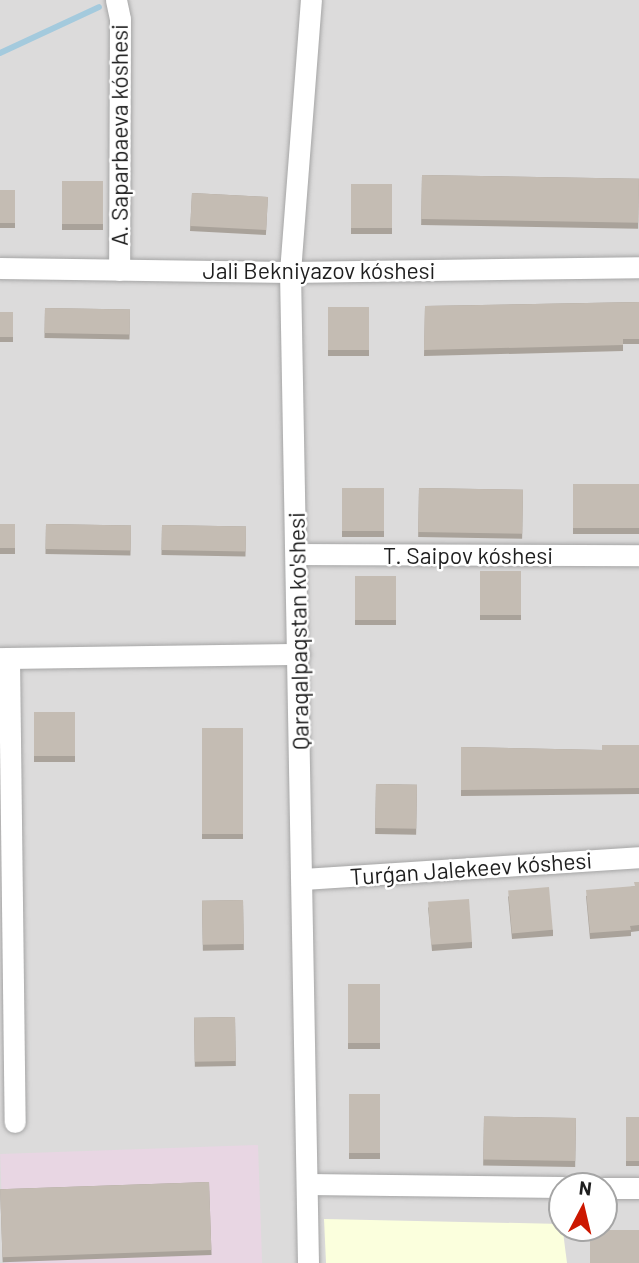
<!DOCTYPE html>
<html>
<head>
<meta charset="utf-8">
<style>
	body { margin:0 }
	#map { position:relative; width:639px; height:1263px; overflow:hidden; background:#efede4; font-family:Barlow,sans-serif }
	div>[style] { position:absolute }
	.residential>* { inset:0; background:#dcdbdb }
	.industrial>* { inset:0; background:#e8d6e3; transform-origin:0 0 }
	.education>* { inset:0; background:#fbffdd }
	.stream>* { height:6px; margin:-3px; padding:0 3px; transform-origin:3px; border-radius:3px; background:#a4cadd }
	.roads { filter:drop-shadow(0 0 2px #a5a5a5) drop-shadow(0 0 2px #a5a5a5) }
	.street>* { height:21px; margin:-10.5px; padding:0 10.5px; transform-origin:10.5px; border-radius:10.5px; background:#fff }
	.wall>* { inset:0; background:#a9a29a; transform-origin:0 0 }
	.building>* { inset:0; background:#c4bcb3; transform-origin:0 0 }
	span { translate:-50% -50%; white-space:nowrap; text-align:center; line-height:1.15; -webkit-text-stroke:5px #fff; paint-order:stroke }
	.street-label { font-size:23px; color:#1e1e1e }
	.north { position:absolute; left:548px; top:1172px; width:70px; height:70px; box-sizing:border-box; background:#fff; border:2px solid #a5a5a5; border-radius:50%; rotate:7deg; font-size:19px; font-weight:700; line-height:28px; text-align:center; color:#1e1e1e }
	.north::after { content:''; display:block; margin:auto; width:24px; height:32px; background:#cc1700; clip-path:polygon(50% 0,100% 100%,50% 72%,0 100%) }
</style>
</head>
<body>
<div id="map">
	<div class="residential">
		<i style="clip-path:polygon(evenodd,0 0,639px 0,639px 1263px,0 1263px,0 0,562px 1186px,604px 1186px,604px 1228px,562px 1228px,562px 1186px)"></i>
	</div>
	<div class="industrial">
		<i style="left:258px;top:1145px;width:118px;height:258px;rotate:88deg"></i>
	</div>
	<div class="education">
		<i style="clip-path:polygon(324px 1219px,562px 1224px,567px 1263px,326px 1263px)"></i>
	</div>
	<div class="stream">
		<i style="left:0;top:53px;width:109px;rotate:-24.9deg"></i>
	</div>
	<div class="roads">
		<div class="street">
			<i style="left:116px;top:0;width:19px;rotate:78deg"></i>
			<i style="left:120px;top:19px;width:251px;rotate:90.2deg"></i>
			<i style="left:0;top:268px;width:290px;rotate:0.8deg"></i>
			<i style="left:290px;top:272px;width:349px;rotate:-0.8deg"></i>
			<i style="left:297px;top:554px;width:342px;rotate:0.2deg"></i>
			<i style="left:0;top:658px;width:299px;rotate:-0.8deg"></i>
			<i style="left:9px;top:658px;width:464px;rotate:89.3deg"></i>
			<i style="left:302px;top:879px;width:338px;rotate:-3.7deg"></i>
			<i style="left:307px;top:1184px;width:255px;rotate:0.7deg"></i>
			<i style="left:604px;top:1188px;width:35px"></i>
			<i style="left:308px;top:1263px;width:991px;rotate:-91.04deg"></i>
			<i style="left:290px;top:272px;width:273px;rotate:-85.6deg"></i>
		</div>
	</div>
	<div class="wall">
		<i style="left:422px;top:175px;width:217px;height:50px;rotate:1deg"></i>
		<i style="left:62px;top:181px;width:41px;height:49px"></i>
		<i style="left:351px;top:184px;width:41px;height:50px"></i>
		<i style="left:0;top:190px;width:15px;height:38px"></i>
		<i style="left:192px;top:193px;width:76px;height:38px;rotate:3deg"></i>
		<i style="clip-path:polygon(639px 302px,639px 344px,623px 344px,623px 351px,424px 356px,425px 306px)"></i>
		<i style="left:328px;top:307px;width:41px;height:49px"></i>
		<i style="left:45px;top:308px;width:85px;height:30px;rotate:1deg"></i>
		<i style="left:0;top:312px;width:13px;height:30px"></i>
		<i style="left:639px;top:484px;width:50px;height:66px;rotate:90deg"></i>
		<i style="left:342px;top:488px;width:42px;height:49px"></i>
		<i style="left:419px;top:488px;width:104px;height:49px;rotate:1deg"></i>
		<i style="left:0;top:524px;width:15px;height:30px"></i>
		<i style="left:46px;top:524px;width:85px;height:30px;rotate:1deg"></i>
		<i style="left:162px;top:525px;width:84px;height:30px;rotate:1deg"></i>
		<i style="left:480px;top:571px;width:41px;height:49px"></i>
		<i style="left:355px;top:576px;width:41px;height:49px"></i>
		<i style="left:34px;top:712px;width:41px;height:50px"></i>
		<i style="left:202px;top:728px;width:41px;height:111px"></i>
		<i style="clip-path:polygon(639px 745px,639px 794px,461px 796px,461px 747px,602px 750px)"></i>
		<i style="left:376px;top:784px;width:41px;height:50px;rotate:1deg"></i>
		<i style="clip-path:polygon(639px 882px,639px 931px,631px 932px,631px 936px,590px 939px,586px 896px,635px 886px)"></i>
		<i style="clip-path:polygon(508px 896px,553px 930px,553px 936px,512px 939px)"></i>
		<i style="left:243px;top:900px;width:50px;height:41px;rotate:89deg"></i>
		<i style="clip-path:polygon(428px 907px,472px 942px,472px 948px,432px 951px)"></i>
		<i style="left:348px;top:984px;width:32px;height:65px"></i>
		<i style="left:235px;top:1017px;width:49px;height:41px;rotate:89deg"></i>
		<i style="left:349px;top:1094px;width:31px;height:65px"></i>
		<i style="left:626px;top:1117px;width:13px;height:49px"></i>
		<i style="left:576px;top:1118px;width:49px;height:92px;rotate:91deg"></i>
		<i style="left:209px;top:1182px;width:73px;height:209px;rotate:88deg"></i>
	</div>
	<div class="building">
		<i style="left:422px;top:175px;width:217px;height:44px;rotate:1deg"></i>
		<i style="left:62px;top:181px;width:41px;height:43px"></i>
		<i style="left:351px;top:184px;width:41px;height:44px"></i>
		<i style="left:0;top:190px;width:15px;height:33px"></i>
		<i style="left:192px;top:193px;width:76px;height:33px;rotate:3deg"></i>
		<i style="clip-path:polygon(639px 302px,639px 339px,623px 339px,623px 345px,424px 350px,425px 306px)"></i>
		<i style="left:328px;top:307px;width:41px;height:43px"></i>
		<i style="left:45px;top:308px;width:85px;height:25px;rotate:1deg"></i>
		<i style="left:0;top:312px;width:13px;height:25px"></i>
		<i style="left:639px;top:484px;width:44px;height:66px;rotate:90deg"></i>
		<i style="left:342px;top:488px;width:42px;height:43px"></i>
		<i style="left:419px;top:488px;width:104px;height:44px;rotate:1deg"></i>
		<i style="left:0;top:524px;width:15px;height:24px"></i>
		<i style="left:46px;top:524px;width:85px;height:25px;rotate:1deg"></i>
		<i style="left:162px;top:525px;width:84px;height:25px;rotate:1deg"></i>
		<i style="left:480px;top:571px;width:41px;height:44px"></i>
		<i style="left:355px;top:576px;width:41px;height:44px"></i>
		<i style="left:34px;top:712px;width:41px;height:44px"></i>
		<i style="left:202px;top:728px;width:41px;height:106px"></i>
		<i style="clip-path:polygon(602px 745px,639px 745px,639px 788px,461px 790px,461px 747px,602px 750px)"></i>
		<i style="left:376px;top:784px;width:41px;height:44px;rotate:1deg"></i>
		<i style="clip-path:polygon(634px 882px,639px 882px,639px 925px,630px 926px,631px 930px,590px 933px,586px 890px,635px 886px)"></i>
		<i style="left:549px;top:887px;width:43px;height:41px;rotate:85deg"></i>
		<i style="left:469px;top:899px;width:43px;height:41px;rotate:86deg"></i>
		<i style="left:243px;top:900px;width:44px;height:41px;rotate:89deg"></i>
		<i style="left:348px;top:984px;width:32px;height:59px"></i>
		<i style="left:235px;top:1017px;width:44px;height:41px;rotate:89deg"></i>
		<i style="left:349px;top:1094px;width:31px;height:59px"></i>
		<i style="left:626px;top:1117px;width:13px;height:44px"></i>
		<i style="left:576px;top:1118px;width:43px;height:92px;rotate:91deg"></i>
		<i style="left:209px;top:1182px;width:68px;height:209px;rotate:88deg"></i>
		<i style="left:639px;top:1230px;width:33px;height:49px;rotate:90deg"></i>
	</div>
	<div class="street-label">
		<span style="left:119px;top:135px;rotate:-90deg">A. Saparbaeva kóshesi</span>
		<span style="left:319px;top:270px">Jali Bekniyazov kóshesi</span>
		<span style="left:468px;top:555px">T. Saipov kóshesi</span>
		<span style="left:298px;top:631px;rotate:-91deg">Qaraqalpaqstan ko'shesi</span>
		<span style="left:471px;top:868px;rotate:-4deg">Turǵan Jalekeev kóshesi</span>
	</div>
	<div class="north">N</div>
</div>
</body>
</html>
